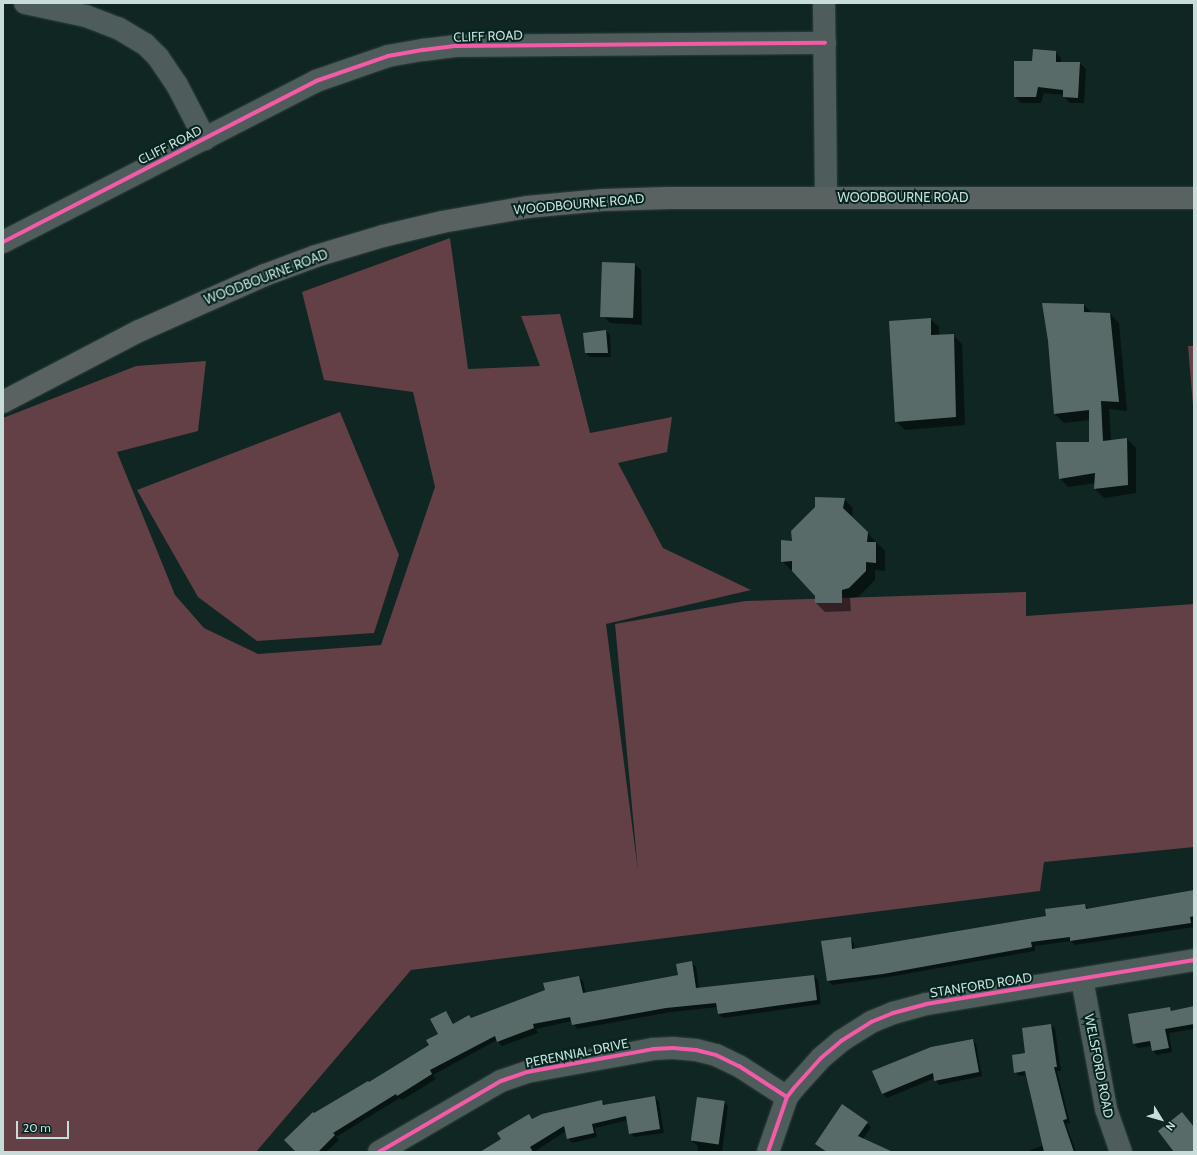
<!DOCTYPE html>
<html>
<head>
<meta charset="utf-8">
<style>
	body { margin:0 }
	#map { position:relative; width:1197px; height:1155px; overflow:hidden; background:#0f2623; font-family:Cabin,sans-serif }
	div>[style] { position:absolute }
	.green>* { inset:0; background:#633f46 }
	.shadow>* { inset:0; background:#0007 }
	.building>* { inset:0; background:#596b69; transform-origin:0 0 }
	.roads { filter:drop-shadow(0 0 1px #31403e) drop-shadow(0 0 1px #31403e) }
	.minor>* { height:22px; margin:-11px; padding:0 11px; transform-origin:11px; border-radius:11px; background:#4e5d5b }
	.major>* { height:22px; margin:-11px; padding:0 11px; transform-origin:11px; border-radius:11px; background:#5a6261 }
	.cycleway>* { height:4px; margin:-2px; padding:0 2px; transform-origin:2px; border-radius:2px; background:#f35aa7 }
	span { translate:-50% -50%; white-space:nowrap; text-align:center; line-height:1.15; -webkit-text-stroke:4px #052521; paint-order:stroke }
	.street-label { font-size:13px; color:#c8ddd9 }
	.frame { position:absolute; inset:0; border:4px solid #c8ddd9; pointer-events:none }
	.north { position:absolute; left:1141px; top:1099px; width:40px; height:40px; -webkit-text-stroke:3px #052521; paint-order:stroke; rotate:127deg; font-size:11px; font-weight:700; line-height:16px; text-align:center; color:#c8ddd9 }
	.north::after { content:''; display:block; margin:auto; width:14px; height:18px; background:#c8ddd9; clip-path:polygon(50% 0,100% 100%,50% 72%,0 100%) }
	.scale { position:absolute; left:16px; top:1121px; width:53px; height:18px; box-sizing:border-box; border:2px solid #c8ddd9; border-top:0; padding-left:5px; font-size:12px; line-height:14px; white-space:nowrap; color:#c8ddd9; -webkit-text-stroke:3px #052521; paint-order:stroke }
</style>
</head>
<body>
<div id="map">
	<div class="green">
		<i style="clip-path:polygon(450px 238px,468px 369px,540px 366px,521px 316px,560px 314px,590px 433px,672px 417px,667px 452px,618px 463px,663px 548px,751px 590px,606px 624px,638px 871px,615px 624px,745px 601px,1026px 592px,1026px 616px,1194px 604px,1194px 847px,1044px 862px,1040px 891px,411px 970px,256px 1152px,3px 1152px,3px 418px,136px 366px,206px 361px,198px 431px,117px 452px,175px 595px,204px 628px,258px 654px,381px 645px,435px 487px,413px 392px,324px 380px,302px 292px)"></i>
		<i style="clip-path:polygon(1188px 346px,1194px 346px,1194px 418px)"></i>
		<i style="clip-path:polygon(340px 412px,399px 555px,374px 633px,257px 641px,198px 597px,137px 490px)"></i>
	</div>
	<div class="shadow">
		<i style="clip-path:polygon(1055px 52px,1061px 58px,1061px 63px,1080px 63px,1086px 69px,1084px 103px,1070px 103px,1064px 97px,1064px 95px,1044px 93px,1041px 103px,1021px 103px,1015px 97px,1033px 62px)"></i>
		<i style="clip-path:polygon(634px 264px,641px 270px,642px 325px,610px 323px,604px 317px)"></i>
		<i style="clip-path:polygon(1044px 304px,1084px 305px,1092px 313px,1110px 314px,1119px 323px,1127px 411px,1109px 409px,1111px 441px,1127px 439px,1136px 448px,1136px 493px,1104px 498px,1095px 489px,1096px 483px,1068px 487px,1060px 478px,1090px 443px,1090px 420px,1064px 423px,1055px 414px,1049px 341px)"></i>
		<i style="clip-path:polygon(930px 319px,939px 327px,939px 336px,953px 335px,962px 344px,965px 425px,905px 430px,896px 421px)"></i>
		<i style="clip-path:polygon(606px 331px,610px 335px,611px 357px,590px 357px,586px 353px,584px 334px)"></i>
		<i style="clip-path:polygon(844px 499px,853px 508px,852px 517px,885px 551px,885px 571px,875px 570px,875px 580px,858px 597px,850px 598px,851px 611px,825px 612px,816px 603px,816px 596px,793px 570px,791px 570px,782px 561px,794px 542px)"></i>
		<i style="clip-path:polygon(1194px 891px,1194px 927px,1075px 945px,1071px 941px,1035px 946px,1035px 951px,888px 977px,832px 985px,828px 980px,850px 938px,854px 943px,855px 949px,1048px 917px,1085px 905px,1089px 909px)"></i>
		<i style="clip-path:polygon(692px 963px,696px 967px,699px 988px,814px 976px,818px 980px,821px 1004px,723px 1018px,719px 1014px,718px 1007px,671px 1012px,577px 1029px,572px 1021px,536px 1029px,538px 1033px,502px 1046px,497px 1040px,433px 1075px,436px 1079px,402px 1100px,400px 1098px,336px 1137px,339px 1140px,326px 1152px,297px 1152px,314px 1114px,369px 1083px,430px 1046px,439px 1034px,446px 1012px,454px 1024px,546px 991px,579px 977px,583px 981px,586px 994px,679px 976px)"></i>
		<i style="clip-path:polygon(1170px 1008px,1173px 1012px,1194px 1008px,1194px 1029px,1169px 1033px,1172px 1052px,1157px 1055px,1153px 1051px,1152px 1046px,1138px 1048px,1134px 1044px,1129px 1015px)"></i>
		<i style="clip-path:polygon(1051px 1025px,1055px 1029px,1061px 1071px,1057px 1071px,1070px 1123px,1066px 1124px,1076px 1152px,1031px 1152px,1030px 1150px,1044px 1145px,1027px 1075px,1019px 1076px,1015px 1072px,1026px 1054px)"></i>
		<i style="clip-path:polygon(972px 1040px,976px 1044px,982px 1076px,939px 1085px,935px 1078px,887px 1098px,883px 1094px)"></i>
		<i style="clip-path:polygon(655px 1097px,659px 1102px,664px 1133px,634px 1137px,630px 1133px,628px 1120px,595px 1128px,597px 1137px,572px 1143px,568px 1138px,566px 1131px,534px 1152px,482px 1152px,502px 1140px,529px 1115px,533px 1120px,601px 1101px,606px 1105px)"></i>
		<i style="clip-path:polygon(724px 1102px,728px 1106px,722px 1152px,697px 1152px,698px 1146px,692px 1141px)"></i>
		<i style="clip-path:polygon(867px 1123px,871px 1127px,863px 1139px,891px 1152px,827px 1152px,816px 1143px)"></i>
	</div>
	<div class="building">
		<i style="clip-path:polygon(1033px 49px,1056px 51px,1056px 62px,1080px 62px,1078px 98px,1063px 97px,1063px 90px,1038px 87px,1036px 97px,1014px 97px,1014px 61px,1032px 61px)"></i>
		<i style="left:602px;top:262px;width:33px;height:55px;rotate:2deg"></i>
		<i style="clip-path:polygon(1042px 303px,1084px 304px,1084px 312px,1110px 313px,1119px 402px,1101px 401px,1103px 441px,1127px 438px,1128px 485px,1094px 489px,1095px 473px,1059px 479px,1056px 442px,1089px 442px,1089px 410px,1054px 414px,1048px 341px)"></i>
		<i style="clip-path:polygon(931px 318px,931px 335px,954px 334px,956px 417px,895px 422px,889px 321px)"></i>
		<i style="clip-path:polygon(606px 330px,608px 353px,585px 353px,583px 333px)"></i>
		<i style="clip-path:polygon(815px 497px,845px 498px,843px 508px,868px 532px,867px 542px,876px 542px,876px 563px,866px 562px,866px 571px,849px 588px,842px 590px,842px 603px,815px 603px,815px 596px,792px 571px,792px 561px,781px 562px,781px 540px,792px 541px,791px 531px,815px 507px)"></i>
		<i style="clip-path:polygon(1194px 890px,1194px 916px,1190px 917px,1191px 923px,1070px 941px,1070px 937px,1031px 942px,1032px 947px,883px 974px,827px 981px,821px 941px,851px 937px,852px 949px,1046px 916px,1045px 909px,1085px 904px,1086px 909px)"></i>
		<i style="clip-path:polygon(692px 961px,696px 988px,814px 975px,817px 1000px,718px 1014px,716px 1003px,666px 1008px,572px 1025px,570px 1017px,533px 1024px,534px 1028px,497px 1042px,495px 1036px,430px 1070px,432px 1074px,397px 1096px,396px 1094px,333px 1133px,335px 1135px,318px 1152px,296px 1152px,284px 1140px,313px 1112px,314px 1113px,368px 1081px,369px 1082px,429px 1045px,426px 1040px,438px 1034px,430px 1019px,446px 1011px,453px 1024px,469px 1015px,471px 1018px,545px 990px,543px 983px,579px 976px,583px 993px,678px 975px,676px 964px)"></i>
		<i style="clip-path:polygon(1194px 1006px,1194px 1024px,1165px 1029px,1169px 1048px,1152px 1051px,1150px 1041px,1133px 1044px,1128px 1014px,1170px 1007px,1171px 1011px)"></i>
		<i style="clip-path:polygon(1051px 1024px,1057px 1067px,1054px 1067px,1067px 1119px,1063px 1120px,1074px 1152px,1044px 1152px,1025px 1071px,1014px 1073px,1012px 1055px,1025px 1053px,1022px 1028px)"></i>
		<i style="clip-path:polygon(973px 1039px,979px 1072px,934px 1081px,933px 1073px,882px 1094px,872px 1071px,931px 1047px)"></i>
		<i style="clip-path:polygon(655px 1096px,660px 1129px,629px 1134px,626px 1116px,592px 1124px,594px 1133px,567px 1139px,564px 1126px,530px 1147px,533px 1152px,480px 1152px,501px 1139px,497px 1133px,529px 1114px,532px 1119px,542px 1114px,602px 1100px,603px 1105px)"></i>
		<i style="left:697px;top:1097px;width:28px;height:44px;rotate:8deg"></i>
		<i style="clip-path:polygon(842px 1104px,868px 1122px,858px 1136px,893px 1152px,827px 1152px,815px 1144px)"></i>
		<i style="clip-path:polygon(1182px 1112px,1194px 1127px,1194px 1152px,1174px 1152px,1158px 1131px)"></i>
	</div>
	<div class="roads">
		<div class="minor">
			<i style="left:25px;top:3px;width:62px;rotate:12deg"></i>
			<i style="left:86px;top:16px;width:34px;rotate:21deg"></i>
			<i style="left:118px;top:28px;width:31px;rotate:31deg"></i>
			<i style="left:145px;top:44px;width:18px;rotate:45deg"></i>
			<i style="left:158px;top:57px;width:34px;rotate:56deg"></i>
			<i style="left:177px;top:85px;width:61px;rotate:62.6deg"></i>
			<i style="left:824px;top:3px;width:194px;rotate:89.4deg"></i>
			<i style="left:3px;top:242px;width:352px;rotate:-27.2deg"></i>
			<i style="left:316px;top:81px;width:76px;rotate:-19.1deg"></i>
			<i style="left:388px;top:56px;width:36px;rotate:-10deg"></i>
			<i style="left:423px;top:50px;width:32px;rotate:-7deg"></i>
			<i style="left:455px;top:46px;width:370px;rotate:-0.5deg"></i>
			<i style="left:1082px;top:979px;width:132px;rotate:79.5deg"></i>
			<i style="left:1106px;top:1109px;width:46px;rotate:70.8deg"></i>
			<i style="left:379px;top:1152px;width:141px;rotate:-30.2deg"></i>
			<i style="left:501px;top:1081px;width:28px;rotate:-19deg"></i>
			<i style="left:527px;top:1072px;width:128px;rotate:-10.3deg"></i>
			<i style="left:653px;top:1049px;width:20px;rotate:-3deg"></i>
			<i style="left:673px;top:1048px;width:23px;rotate:5deg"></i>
			<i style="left:696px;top:1050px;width:21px;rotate:14deg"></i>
			<i style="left:716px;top:1055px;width:25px;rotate:26deg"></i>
			<i style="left:739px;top:1066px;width:57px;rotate:32.9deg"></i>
			<i style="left:768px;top:1152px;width:58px;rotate:-70.9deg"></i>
			<i style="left:787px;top:1097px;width:11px;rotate:-52deg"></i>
			<i style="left:794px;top:1088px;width:40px;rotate:-48deg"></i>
			<i style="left:821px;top:1058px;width:26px;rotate:-40deg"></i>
			<i style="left:841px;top:1041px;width:36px;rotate:-32deg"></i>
			<i style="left:871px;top:1022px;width:24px;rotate:-22deg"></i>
			<i style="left:893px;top:1013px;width:34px;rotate:-15deg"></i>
			<i style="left:926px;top:1004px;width:272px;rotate:-9.3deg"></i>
		</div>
		<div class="major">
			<i style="left:3px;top:402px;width:153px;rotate:-27.6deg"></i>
			<i style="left:139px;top:331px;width:138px;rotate:-24deg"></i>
			<i style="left:265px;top:275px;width:54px;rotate:-20.4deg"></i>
			<i style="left:316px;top:256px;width:70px;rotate:-16.6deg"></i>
			<i style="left:383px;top:236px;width:61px;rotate:-13.3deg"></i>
			<i style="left:442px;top:222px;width:86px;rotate:-10deg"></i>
			<i style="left:527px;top:207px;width:76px;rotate:-5.3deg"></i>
			<i style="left:603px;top:200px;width:66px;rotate:-1.7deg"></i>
			<i style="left:669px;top:198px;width:525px"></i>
		</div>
	</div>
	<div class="cycleway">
		<i style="left:3px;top:242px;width:352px;rotate:-27.2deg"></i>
		<i style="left:316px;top:81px;width:76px;rotate:-19.1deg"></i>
		<i style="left:388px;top:56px;width:36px;rotate:-10deg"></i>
		<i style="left:423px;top:50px;width:32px;rotate:-7deg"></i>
		<i style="left:455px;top:46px;width:370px;rotate:-0.5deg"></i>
		<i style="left:379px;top:1152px;width:141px;rotate:-30.2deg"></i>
		<i style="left:501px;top:1081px;width:28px;rotate:-19deg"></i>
		<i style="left:527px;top:1072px;width:128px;rotate:-10.3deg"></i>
		<i style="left:653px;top:1049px;width:20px;rotate:-3deg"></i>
		<i style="left:673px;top:1048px;width:23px;rotate:5deg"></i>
		<i style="left:696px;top:1050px;width:21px;rotate:14deg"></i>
		<i style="left:716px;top:1055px;width:25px;rotate:26deg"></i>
		<i style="left:739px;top:1066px;width:57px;rotate:32.9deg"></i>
		<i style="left:768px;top:1152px;width:58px;rotate:-70.9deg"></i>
		<i style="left:787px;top:1097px;width:11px;rotate:-52deg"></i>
		<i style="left:794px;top:1088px;width:40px;rotate:-48deg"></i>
		<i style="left:821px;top:1058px;width:26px;rotate:-40deg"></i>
		<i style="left:841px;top:1041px;width:36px;rotate:-32deg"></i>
		<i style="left:871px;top:1022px;width:24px;rotate:-22deg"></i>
		<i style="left:893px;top:1013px;width:34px;rotate:-15deg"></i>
		<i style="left:926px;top:1004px;width:272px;rotate:-9.3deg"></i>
	</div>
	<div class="street-label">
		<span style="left:488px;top:36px;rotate:-2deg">CLIFF ROAD</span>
		<span style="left:170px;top:145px;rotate:-27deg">CLIFF ROAD</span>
		<span style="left:903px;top:197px">WOODBOURNE ROAD</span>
		<span style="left:579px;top:204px;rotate:-5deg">WOODBOURNE ROAD</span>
		<span style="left:266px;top:277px;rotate:-21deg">WOODBOURNE ROAD</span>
		<span style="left:981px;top:985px;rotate:-9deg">STANFORD ROAD</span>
		<span style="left:577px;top:1053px;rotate:-11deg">PERENNIAL DRIVE</span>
		<span style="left:1099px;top:1066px;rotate:79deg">WELSFORD ROAD</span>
	</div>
	<div class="frame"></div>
	<div class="north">N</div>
	<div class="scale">20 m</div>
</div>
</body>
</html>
